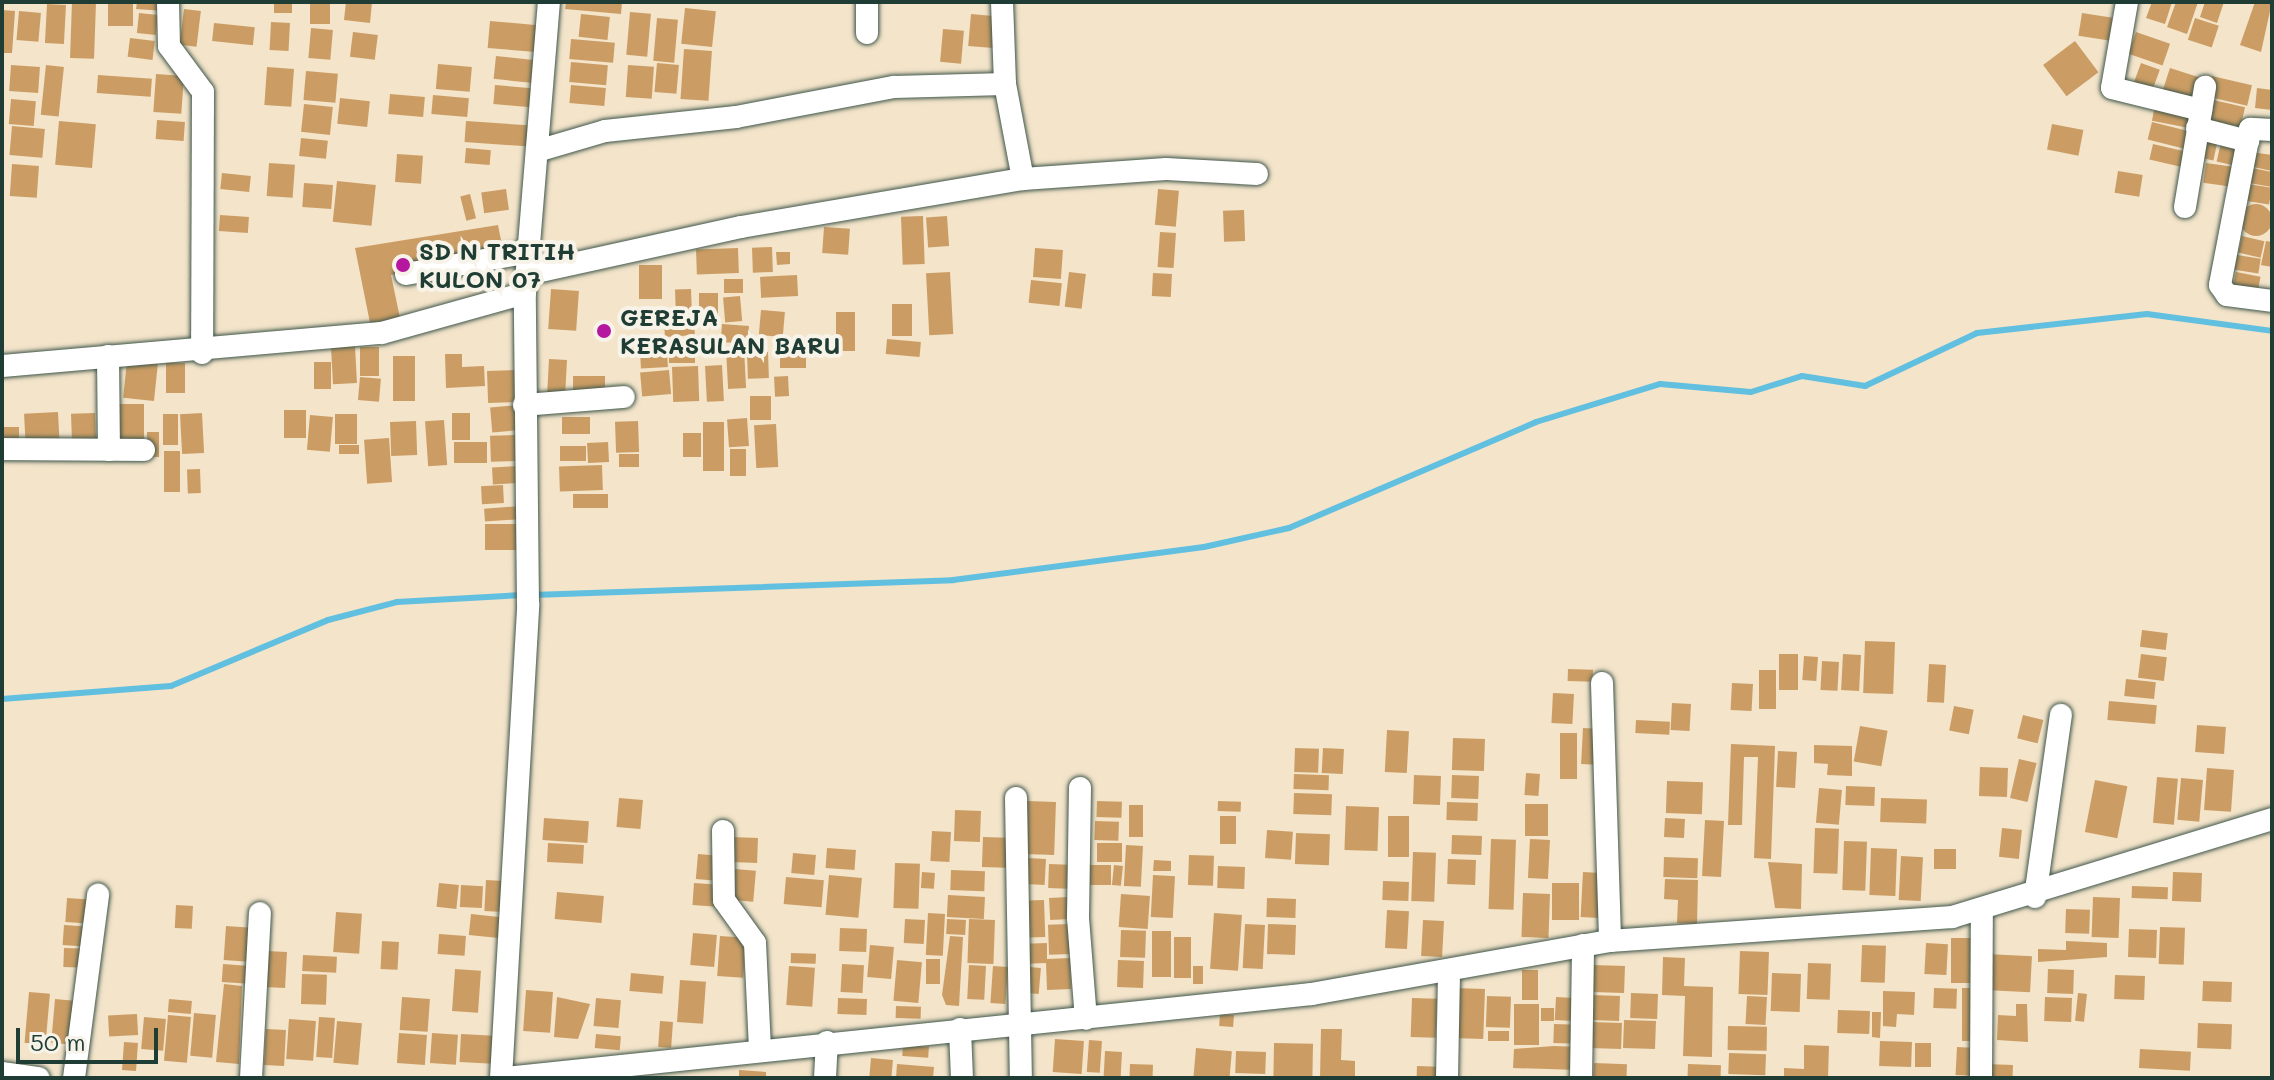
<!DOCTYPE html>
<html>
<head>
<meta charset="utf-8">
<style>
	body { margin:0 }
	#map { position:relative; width:2274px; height:1080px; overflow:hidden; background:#f3e4ca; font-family:Mali,sans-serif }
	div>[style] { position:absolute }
	.stream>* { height:6px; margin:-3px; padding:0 3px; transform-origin:3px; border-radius:3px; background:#61bfdf }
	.building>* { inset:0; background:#cb9d64; transform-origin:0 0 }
	.round { border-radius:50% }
	.roads { filter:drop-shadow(0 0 2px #3f564a) drop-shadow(0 0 2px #3f564a) }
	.street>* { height:22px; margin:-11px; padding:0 11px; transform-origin:11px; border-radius:11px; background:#fff }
	.dots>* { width:22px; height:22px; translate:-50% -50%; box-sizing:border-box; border:4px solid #f7f3e8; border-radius:50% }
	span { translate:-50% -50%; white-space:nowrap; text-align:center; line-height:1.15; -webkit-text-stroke:8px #f7f3e8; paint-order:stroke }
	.poi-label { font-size:24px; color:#1f3d34; font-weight:700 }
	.left { translate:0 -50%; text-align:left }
	.frame { position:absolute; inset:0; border:4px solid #1f3d34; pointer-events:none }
	.scale { position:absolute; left:16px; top:1028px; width:142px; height:36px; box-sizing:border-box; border:4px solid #1f3d34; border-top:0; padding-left:10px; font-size:24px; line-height:28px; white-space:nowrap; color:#1f3d34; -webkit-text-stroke:6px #f7f3e8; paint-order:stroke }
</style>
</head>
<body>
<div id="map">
	<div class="stream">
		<i style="left:533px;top:595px;width:420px;rotate:-2deg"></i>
		<i style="left:953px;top:580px;width:253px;rotate:-7.5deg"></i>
		<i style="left:1204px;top:547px;width:87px;rotate:-12.6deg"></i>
		<i style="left:1289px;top:528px;width:269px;rotate:-23.2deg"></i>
		<i style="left:1536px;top:422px;width:130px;rotate:-17deg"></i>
		<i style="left:1660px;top:384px;width:91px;rotate:5deg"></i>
		<i style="left:1751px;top:392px;width:53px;rotate:-17.4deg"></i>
		<i style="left:1802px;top:376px;width:64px;rotate:9deg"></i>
		<i style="left:1865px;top:386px;width:124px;rotate:-25.3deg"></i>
		<i style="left:1977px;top:333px;width:171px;rotate:-6.4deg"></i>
		<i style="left:2147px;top:314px;width:126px;rotate:7.7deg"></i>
		<i style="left:2px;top:699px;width:169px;rotate:-4.4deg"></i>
		<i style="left:171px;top:686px;width:170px;rotate:-22.8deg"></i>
		<i style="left:328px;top:620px;width:71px;rotate:-14.6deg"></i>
		<i style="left:397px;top:602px;width:125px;rotate:-3.2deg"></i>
	</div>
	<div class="building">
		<i style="left:72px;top:2px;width:24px;height:56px;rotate:2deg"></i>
		<i style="left:108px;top:2px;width:25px;height:24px"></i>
		<i style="clip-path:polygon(137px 2px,165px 2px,164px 11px,136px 9px)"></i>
		<i style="left:274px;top:2px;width:18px;height:11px"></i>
		<i style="left:310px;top:2px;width:20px;height:22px"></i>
		<i style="clip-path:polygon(346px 2px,372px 2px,370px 23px,344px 20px)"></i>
		<i style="clip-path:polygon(566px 2px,622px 2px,621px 14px,565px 9px)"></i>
		<i style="clip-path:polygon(2152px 2px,2172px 2px,2165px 24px,2146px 18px)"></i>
		<i style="clip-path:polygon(2176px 2px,2198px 2px,2187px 34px,2167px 27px)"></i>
		<i style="clip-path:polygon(2205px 2px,2224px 2px,2217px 23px,2200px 17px)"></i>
		<i style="clip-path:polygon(2255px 2px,2272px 2px,2261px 52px,2240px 45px)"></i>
		<i style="left:47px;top:4px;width:19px;height:39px;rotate:3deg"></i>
		<i style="left:685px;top:8px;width:31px;height:36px;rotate:6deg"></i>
		<i style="left:184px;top:9px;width:17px;height:36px;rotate:7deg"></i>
		<i style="clip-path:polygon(2px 10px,15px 11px,12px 53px,2px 53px)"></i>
		<i style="left:19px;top:11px;width:22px;height:29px;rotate:5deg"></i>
		<i style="left:630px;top:12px;width:21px;height:43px;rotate:5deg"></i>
		<i style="left:139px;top:13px;width:19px;height:20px;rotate:6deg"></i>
		<i style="left:2082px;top:13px;width:31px;height:23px;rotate:9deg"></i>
		<i style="left:581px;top:14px;width:29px;height:23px;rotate:6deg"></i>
		<i style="left:971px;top:14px;width:25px;height:32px;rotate:5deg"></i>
		<i style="left:657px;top:18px;width:21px;height:43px;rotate:5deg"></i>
		<i style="left:2195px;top:18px;width:25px;height:23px;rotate:18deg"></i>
		<i style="left:490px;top:21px;width:48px;height:27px;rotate:5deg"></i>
		<i style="left:271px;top:22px;width:19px;height:28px;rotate:3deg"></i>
		<i style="left:214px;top:23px;width:41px;height:18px;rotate:6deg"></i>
		<i style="left:311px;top:28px;width:22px;height:30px;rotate:5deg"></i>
		<i style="left:943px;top:29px;width:21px;height:33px;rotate:5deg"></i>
		<i style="left:353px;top:32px;width:25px;height:25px;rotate:7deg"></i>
		<i style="left:2136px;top:32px;width:36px;height:23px;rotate:19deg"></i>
		<i style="left:130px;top:38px;width:25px;height:19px;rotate:7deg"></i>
		<i style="left:571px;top:39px;width:44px;height:20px;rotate:5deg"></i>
		<i style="left:2075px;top:41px;width:39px;height:40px;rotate:53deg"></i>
		<i style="left:684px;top:49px;width:28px;height:50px;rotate:4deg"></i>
		<i style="left:496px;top:56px;width:40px;height:23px;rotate:6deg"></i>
		<i style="left:571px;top:62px;width:37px;height:20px;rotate:5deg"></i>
		<i style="left:657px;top:63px;width:22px;height:29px;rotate:5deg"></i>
		<i style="left:2141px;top:63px;width:20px;height:30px;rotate:20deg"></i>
		<i style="left:438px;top:64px;width:34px;height:25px;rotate:5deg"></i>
		<i style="left:11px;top:65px;width:29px;height:26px;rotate:4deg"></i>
		<i style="left:46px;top:65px;width:18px;height:50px;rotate:6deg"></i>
		<i style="left:628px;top:65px;width:26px;height:32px;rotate:4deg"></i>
		<i style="left:267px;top:67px;width:27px;height:38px;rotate:4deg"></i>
		<i style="left:2170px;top:68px;width:36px;height:24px;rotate:18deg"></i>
		<i style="left:306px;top:71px;width:32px;height:29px;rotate:5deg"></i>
		<i style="left:156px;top:74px;width:28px;height:38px;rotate:4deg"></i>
		<i style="left:98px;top:75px;width:54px;height:18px;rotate:4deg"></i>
		<i style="left:2212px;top:76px;width:41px;height:21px;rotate:13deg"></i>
		<i style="left:495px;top:85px;width:37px;height:19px;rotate:5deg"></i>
		<i style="left:571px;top:85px;width:35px;height:18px;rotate:5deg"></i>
		<i style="clip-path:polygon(2257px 88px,2272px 90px,2272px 110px,2255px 108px)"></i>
		<i style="left:390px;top:94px;width:35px;height:20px;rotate:5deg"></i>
		<i style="left:433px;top:95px;width:36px;height:19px;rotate:5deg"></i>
		<i style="left:340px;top:98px;width:30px;height:26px;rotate:6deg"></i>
		<i style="left:11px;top:99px;width:25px;height:25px;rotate:5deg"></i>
		<i style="left:2209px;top:99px;width:37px;height:22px;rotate:13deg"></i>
		<i style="left:304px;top:104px;width:29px;height:28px;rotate:6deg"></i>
		<i style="left:2155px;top:105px;width:38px;height:16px;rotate:11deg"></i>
		<i style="left:157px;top:120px;width:28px;height:19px;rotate:4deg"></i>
		<i style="left:59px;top:121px;width:37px;height:44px;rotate:5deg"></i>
		<i style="left:466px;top:121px;width:66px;height:21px;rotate:4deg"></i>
		<i style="left:2152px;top:122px;width:37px;height:18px;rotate:14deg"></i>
		<i style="left:2052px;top:124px;width:32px;height:26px;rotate:11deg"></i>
		<i style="left:12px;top:126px;width:33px;height:29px;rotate:5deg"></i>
		<i style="left:2200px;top:132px;width:19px;height:25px;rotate:12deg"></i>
		<i style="left:301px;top:138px;width:27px;height:18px;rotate:6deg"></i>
		<i style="left:2222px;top:138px;width:23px;height:24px;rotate:13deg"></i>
		<i style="left:2153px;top:144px;width:32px;height:16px;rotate:13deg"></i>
		<i style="left:466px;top:148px;width:25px;height:15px;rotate:5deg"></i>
		<i style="clip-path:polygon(2251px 152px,2272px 155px,2272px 171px,2249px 166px)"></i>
		<i style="left:397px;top:154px;width:26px;height:28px;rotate:4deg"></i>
		<i style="left:269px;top:163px;width:26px;height:33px;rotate:4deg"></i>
		<i style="left:2206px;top:163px;width:27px;height:20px;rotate:8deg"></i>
		<i style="left:12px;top:164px;width:27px;height:32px;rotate:4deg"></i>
		<i style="clip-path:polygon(2252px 168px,2272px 172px,2272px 187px,2249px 183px)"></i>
		<i style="left:2118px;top:171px;width:25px;height:22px;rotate:9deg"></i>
		<i style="left:222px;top:173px;width:29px;height:16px;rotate:6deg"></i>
		<i style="left:337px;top:181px;width:39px;height:41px;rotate:6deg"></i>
		<i style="left:304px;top:183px;width:29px;height:24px;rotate:4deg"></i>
		<i style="left:2248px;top:184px;width:24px;height:17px;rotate:9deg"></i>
		<i style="left:506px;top:189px;width:21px;height:25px;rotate:82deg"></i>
		<i style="left:1158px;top:189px;width:21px;height:36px;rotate:5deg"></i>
		<i style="left:470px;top:194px;width:25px;height:10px;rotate:76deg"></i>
		<i class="round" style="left:2240px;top:204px;width:32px;height:32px"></i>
		<i style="left:1244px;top:210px;width:31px;height:21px;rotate:88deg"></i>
		<i style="left:220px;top:215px;width:29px;height:16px;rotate:4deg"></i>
		<i style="left:923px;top:216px;width:48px;height:22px;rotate:88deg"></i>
		<i style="left:947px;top:216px;width:30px;height:21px;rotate:86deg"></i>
		<i style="clip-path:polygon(498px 225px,504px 255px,391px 275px,400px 318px,370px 323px,355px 248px)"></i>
		<i style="left:824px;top:227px;width:26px;height:26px;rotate:4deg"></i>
		<i style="left:1160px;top:232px;width:16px;height:35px;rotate:4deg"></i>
		<i style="left:2242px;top:236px;width:23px;height:17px;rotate:13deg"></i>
		<i style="clip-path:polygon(2266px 241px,2272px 242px,2272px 267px,2261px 265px)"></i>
		<i style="left:548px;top:243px;width:19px;height:14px;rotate:3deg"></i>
		<i style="left:772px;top:247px;width:25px;height:20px;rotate:88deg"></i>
		<i style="left:738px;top:248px;width:25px;height:42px;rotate:88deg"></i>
		<i style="left:1035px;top:248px;width:28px;height:29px;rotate:4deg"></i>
		<i style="clip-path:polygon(776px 252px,790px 252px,790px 264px,777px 265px)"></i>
		<i style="left:2237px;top:255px;width:24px;height:15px;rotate:9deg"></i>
		<i style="left:639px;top:265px;width:23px;height:34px"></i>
		<i style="left:950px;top:272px;width:62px;height:24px;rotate:87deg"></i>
		<i style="left:1069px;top:272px;width:17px;height:35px;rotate:7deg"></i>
		<i style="left:2236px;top:272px;width:25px;height:14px;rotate:11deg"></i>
		<i style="left:1153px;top:273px;width:19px;height:23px;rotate:3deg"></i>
		<i style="left:797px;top:275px;width:21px;height:37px;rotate:87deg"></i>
		<i style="left:724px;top:279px;width:19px;height:14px"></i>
		<i style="left:1031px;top:280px;width:31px;height:23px;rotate:6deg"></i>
		<i style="left:551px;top:289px;width:28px;height:40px;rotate:4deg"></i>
		<i style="left:691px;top:289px;width:27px;height:16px;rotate:88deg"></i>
		<i style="left:699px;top:293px;width:19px;height:34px"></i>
		<i style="left:740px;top:296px;width:25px;height:17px;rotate:85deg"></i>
		<i style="left:892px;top:304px;width:20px;height:32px"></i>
		<i style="left:761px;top:310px;width:24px;height:25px;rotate:5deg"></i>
		<i style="left:836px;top:312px;width:19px;height:39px"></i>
		<i style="left:694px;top:322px;width:13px;height:30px;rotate:86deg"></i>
		<i style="left:722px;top:324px;width:27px;height:18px;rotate:4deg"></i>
		<i style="left:887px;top:339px;width:34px;height:15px;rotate:5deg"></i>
		<i style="left:669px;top:340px;width:26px;height:23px"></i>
		<i style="left:355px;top:346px;width:37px;height:24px;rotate:87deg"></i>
		<i style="left:360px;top:347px;width:19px;height:29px"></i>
		<i style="left:744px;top:348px;width:40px;height:18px;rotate:87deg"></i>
		<i style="left:667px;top:350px;width:17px;height:27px;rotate:87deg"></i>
		<i style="left:768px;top:352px;width:26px;height:21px;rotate:88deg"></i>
		<i style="clip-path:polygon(445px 354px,462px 354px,462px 367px,484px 366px,485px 386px,446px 388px)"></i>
		<i style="left:806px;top:354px;width:14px;height:26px;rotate:90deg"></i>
		<i style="left:393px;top:356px;width:22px;height:45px"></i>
		<i style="left:549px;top:359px;width:18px;height:33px;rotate:3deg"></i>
		<i style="left:127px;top:361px;width:31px;height:37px;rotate:6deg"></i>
		<i style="left:314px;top:362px;width:17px;height:27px"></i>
		<i style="left:166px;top:363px;width:19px;height:30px"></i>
		<i style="left:722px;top:365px;width:36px;height:17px;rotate:87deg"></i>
		<i style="left:698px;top:366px;width:35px;height:26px;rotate:88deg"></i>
		<i style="left:517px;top:370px;width:32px;height:30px;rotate:88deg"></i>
		<i style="left:669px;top:370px;width:24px;height:29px;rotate:85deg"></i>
		<i style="left:573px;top:376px;width:32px;height:16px"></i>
		<i style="left:788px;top:376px;width:20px;height:14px;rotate:87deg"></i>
		<i style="left:360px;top:377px;width:21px;height:23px;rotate:5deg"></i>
		<i style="left:750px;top:396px;width:21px;height:24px"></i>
		<i style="left:113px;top:404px;width:31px;height:41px"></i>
		<i style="left:519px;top:405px;width:25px;height:29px;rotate:85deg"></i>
		<i style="left:284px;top:410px;width:22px;height:28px"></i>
		<i style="left:58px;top:412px;width:34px;height:34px;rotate:87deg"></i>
		<i style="left:95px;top:413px;width:31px;height:24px;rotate:88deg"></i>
		<i style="left:202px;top:413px;width:40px;height:22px;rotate:87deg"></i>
		<i style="left:452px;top:413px;width:18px;height:27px"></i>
		<i style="left:163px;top:414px;width:15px;height:31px"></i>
		<i style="left:335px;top:414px;width:22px;height:30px"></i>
		<i style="left:310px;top:415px;width:23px;height:35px;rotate:5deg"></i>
		<i style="left:590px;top:417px;width:17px;height:28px;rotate:90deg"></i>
		<i style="left:747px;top:418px;width:28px;height:20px;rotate:86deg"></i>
		<i style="left:444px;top:420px;width:45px;height:19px;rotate:86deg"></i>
		<i style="left:416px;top:421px;width:34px;height:26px;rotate:88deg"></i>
		<i style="left:638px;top:421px;width:31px;height:23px;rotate:88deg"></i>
		<i style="left:703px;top:422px;width:21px;height:49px"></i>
		<i style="left:776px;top:424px;width:43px;height:22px;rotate:87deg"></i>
		<i style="left:2px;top:427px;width:17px;height:21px"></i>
		<i style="left:147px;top:432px;width:12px;height:25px"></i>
		<i style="left:683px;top:433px;width:18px;height:24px"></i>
		<i style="left:515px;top:435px;width:26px;height:25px;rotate:88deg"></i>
		<i style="left:389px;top:438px;width:44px;height:25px;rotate:86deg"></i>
		<i style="left:487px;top:442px;width:21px;height:33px;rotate:90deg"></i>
		<i style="left:608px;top:442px;width:20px;height:21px;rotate:87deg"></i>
		<i style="left:359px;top:445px;width:9px;height:20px;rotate:90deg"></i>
		<i style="left:560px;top:446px;width:26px;height:15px"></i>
		<i style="left:730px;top:449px;width:16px;height:27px"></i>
		<i style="left:164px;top:451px;width:16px;height:41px"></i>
		<i style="left:619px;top:454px;width:20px;height:13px"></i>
		<i style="left:602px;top:465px;width:25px;height:43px;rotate:88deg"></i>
		<i style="left:519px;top:466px;width:17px;height:27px;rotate:87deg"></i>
		<i style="left:200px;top:469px;width:24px;height:13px;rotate:88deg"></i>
		<i style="left:503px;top:485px;width:18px;height:22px;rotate:87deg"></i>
		<i style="left:573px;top:494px;width:35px;height:14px"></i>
		<i style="left:522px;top:506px;width:13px;height:38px;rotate:86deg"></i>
		<i style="left:518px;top:524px;width:26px;height:33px;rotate:90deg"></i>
		<i style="left:2142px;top:630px;width:26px;height:17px;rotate:7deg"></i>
		<i style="left:1865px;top:641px;width:30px;height:52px;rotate:2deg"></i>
		<i style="left:1779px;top:654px;width:19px;height:36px"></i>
		<i style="left:1843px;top:654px;width:18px;height:36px;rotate:3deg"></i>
		<i style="left:2141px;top:654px;width:26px;height:24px;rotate:7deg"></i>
		<i style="left:1804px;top:656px;width:14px;height:24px;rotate:4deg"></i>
		<i style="left:1822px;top:661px;width:17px;height:29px;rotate:3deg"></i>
		<i style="left:1929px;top:664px;width:17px;height:38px;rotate:3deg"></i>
		<i style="left:1568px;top:669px;width:25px;height:12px;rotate:2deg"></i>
		<i style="left:1759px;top:670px;width:17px;height:39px"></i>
		<i style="left:2126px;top:679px;width:30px;height:17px;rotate:6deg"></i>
		<i style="left:1732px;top:683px;width:21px;height:27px;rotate:3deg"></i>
		<i style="left:1553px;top:693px;width:21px;height:30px;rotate:3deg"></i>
		<i style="left:2109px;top:701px;width:48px;height:19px;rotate:5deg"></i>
		<i style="left:1672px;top:703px;width:19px;height:27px;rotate:3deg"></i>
		<i style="left:1954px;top:706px;width:20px;height:25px;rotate:11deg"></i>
		<i style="left:2023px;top:715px;width:21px;height:24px;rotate:14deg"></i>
		<i style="left:1636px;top:720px;width:34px;height:13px;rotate:3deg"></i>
		<i style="left:2197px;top:725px;width:29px;height:27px;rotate:4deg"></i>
		<i style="left:1860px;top:726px;width:28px;height:36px;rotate:10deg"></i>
		<i style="left:1583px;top:728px;width:19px;height:36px;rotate:3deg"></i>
		<i style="left:1387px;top:730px;width:22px;height:42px;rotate:3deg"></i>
		<i style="left:1560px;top:733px;width:17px;height:46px"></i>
		<i style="left:1453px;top:738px;width:32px;height:32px;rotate:2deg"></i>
		<i style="clip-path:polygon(1731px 744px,1775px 746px,1771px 859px,1754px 858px,1758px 757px,1744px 757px,1742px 825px,1728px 825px)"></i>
		<i style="clip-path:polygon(1814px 745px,1852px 746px,1852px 776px,1827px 775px,1828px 764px,1814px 763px)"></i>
		<i style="left:1295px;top:748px;width:24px;height:24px;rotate:2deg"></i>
		<i style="left:1323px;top:748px;width:21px;height:25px;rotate:3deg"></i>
		<i style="left:1778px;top:751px;width:19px;height:36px;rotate:3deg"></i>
		<i style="left:2019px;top:759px;width:18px;height:40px;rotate:13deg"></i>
		<i style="left:1980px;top:767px;width:28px;height:29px;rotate:2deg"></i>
		<i style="left:2207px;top:768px;width:27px;height:42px;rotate:4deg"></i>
		<i style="left:1526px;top:773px;width:14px;height:22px;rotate:4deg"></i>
		<i style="left:1294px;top:774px;width:35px;height:15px;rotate:2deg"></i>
		<i style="left:1414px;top:775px;width:27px;height:29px;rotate:2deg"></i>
		<i style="left:1452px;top:775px;width:27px;height:23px;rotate:2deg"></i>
		<i style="left:2157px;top:777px;width:21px;height:46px;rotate:5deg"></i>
		<i style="left:2181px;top:778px;width:22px;height:42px;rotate:5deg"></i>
		<i style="left:2095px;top:780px;width:33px;height:53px;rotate:11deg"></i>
		<i style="left:1667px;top:781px;width:36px;height:32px;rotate:2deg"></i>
		<i style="left:1846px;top:786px;width:29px;height:19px;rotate:2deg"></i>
		<i style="left:1819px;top:788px;width:23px;height:35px;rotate:5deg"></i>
		<i style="left:1294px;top:793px;width:38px;height:21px;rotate:2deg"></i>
		<i style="left:619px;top:798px;width:24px;height:29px;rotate:5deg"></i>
		<i style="left:1881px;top:798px;width:46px;height:24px;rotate:2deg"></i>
		<i style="left:1027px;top:801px;width:29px;height:53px;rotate:2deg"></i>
		<i style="left:1097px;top:801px;width:25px;height:16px;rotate:2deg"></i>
		<i style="left:1218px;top:801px;width:23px;height:10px;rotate:2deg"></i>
		<i style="left:1447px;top:802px;width:31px;height:18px;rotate:2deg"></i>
		<i style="left:1525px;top:804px;width:23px;height:32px"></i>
		<i style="left:1129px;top:805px;width:14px;height:32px"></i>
		<i style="left:1346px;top:806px;width:33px;height:44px;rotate:2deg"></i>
		<i style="left:955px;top:810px;width:26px;height:31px;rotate:2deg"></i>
		<i style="left:1220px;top:816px;width:16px;height:28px"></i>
		<i style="left:1388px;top:816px;width:21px;height:41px"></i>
		<i style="left:544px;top:818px;width:45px;height:22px;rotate:4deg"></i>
		<i style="left:1665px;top:818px;width:20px;height:19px;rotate:3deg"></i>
		<i style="left:1705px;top:820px;width:19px;height:56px;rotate:3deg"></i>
		<i style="left:1095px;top:821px;width:24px;height:19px;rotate:2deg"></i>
		<i style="left:1815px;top:828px;width:24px;height:45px;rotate:2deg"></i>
		<i style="left:2002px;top:828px;width:20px;height:29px;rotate:6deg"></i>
		<i style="left:1267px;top:830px;width:26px;height:28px;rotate:4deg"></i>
		<i style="left:932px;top:831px;width:19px;height:30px;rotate:3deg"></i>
		<i style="left:1296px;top:833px;width:34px;height:31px;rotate:2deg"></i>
		<i style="left:1452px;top:835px;width:30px;height:19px;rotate:2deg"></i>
		<i style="left:732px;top:837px;width:26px;height:25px;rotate:2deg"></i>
		<i style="left:983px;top:837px;width:24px;height:30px;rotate:2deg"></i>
		<i style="left:1491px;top:839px;width:25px;height:70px;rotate:2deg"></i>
		<i style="left:1530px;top:839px;width:20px;height:39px;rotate:3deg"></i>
		<i style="left:1844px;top:841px;width:23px;height:49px;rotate:2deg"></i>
		<i style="left:548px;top:843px;width:36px;height:19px;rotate:3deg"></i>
		<i style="left:1097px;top:843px;width:25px;height:19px"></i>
		<i style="left:1126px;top:845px;width:17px;height:41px;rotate:3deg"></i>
		<i style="left:827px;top:848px;width:29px;height:20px;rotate:4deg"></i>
		<i style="left:1871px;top:848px;width:26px;height:47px;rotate:2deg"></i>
		<i style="left:1934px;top:849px;width:22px;height:20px"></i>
		<i style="left:1413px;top:852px;width:23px;height:49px;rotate:2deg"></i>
		<i style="left:793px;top:853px;width:23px;height:20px;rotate:5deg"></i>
		<i style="left:698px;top:854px;width:24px;height:25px;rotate:5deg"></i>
		<i style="left:1189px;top:855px;width:25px;height:30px;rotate:2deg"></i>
		<i style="left:1901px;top:856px;width:22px;height:44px;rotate:3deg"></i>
		<i style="left:1664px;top:857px;width:34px;height:20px;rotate:2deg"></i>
		<i style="left:1027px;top:858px;width:19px;height:26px;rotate:3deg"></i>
		<i style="left:1448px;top:859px;width:28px;height:25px;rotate:2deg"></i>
		<i style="clip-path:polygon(1154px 860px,1171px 861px,1171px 871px,1153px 871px)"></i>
		<i style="clip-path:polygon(1768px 862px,1802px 864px,1801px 909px,1775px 908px)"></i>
		<i style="left:895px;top:863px;width:25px;height:45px;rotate:2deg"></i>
		<i style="left:1049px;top:864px;width:26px;height:24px;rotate:2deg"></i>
		<i style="left:1090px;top:865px;width:21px;height:20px"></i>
		<i style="left:1114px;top:865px;width:9px;height:20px;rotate:6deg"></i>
		<i style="left:1218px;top:866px;width:27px;height:22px;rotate:2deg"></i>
		<i style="left:735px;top:869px;width:21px;height:31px;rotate:5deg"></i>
		<i style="left:951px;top:870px;width:34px;height:20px;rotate:2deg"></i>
		<i style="left:922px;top:872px;width:13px;height:16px;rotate:4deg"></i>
		<i style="left:1583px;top:872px;width:18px;height:45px;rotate:3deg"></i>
		<i style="left:2173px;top:872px;width:29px;height:29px;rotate:2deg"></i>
		<i style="left:829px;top:875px;width:33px;height:40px;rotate:5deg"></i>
		<i style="left:1153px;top:875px;width:22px;height:42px;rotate:3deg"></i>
		<i style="left:786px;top:877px;width:38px;height:27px;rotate:5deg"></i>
		<i style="clip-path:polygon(1665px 879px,1698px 880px,1697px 924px,1677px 923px,1678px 900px,1664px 899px)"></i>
		<i style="left:486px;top:880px;width:18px;height:31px;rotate:3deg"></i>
		<i style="left:1383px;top:881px;width:26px;height:19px;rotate:2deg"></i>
		<i style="left:439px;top:883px;width:20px;height:24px;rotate:6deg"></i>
		<i style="left:694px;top:883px;width:28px;height:22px;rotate:4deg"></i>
		<i style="left:1552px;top:883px;width:27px;height:37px"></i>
		<i style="left:461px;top:885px;width:22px;height:22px;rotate:3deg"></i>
		<i style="left:2132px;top:886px;width:36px;height:12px;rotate:2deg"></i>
		<i style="left:557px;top:892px;width:47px;height:27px;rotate:5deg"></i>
		<i style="left:1523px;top:893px;width:27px;height:44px;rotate:2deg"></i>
		<i style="left:1121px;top:894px;width:29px;height:33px;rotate:4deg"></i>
		<i style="left:948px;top:895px;width:37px;height:22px;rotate:3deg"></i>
		<i style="left:1069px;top:897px;width:22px;height:20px;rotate:87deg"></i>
		<i style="left:2093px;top:897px;width:27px;height:40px;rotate:2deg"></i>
		<i style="left:67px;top:898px;width:26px;height:24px;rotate:4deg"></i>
		<i style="left:1267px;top:898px;width:29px;height:19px;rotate:2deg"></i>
		<i style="left:1044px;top:900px;width:37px;height:23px;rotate:88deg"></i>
		<i style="left:176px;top:905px;width:17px;height:23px;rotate:3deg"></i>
		<i style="left:2066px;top:909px;width:24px;height:24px;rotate:2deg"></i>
		<i style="left:1387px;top:910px;width:22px;height:38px;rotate:3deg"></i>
		<i style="left:336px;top:912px;width:26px;height:40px;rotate:4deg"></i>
		<i style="left:928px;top:913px;width:17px;height:42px;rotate:3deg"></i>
		<i style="left:1214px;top:913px;width:28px;height:56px;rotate:4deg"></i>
		<i style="left:471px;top:914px;width:30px;height:21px;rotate:6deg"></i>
		<i style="left:905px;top:919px;width:20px;height:24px;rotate:3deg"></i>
		<i style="left:947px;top:919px;width:19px;height:15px;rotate:3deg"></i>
		<i style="left:969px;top:919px;width:26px;height:44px;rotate:2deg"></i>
		<i style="left:1423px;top:920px;width:21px;height:36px;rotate:3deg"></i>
		<i style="left:1070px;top:924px;width:30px;height:22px;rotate:88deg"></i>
		<i style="left:1245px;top:924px;width:20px;height:44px;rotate:3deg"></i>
		<i style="left:1268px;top:924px;width:28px;height:30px;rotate:2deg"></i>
		<i style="left:64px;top:925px;width:26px;height:20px;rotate:4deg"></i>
		<i style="left:226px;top:926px;width:29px;height:34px;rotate:4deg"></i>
		<i style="left:2160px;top:927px;width:25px;height:37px;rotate:2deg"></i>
		<i style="left:840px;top:928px;width:27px;height:23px;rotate:2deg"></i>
		<i style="left:2129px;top:929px;width:28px;height:28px;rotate:2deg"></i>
		<i style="left:1121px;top:930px;width:25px;height:27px;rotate:2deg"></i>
		<i style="left:1152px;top:931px;width:19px;height:46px"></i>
		<i style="left:693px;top:933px;width:24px;height:32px;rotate:5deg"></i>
		<i style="left:439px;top:934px;width:27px;height:20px;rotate:4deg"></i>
		<i style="left:720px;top:936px;width:26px;height:40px;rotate:4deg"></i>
		<i style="clip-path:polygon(950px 936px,963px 937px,959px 1006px,946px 1005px,942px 995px)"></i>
		<i style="left:1174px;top:937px;width:17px;height:41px"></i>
		<i style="left:1951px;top:938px;width:23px;height:45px"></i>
		<i style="left:382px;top:941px;width:17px;height:28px;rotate:3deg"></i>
		<i style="clip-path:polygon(2066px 941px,2107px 943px,2107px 957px,2038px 962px,2038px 949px,2066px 950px)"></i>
		<i style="clip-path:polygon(1047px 943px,1047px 959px,1070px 958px,1071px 989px,1047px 990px,1046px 963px,1019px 964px,1018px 944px)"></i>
		<i style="left:1926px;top:943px;width:22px;height:31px;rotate:3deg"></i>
		<i style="left:870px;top:945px;width:24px;height:32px;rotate:5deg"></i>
		<i style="left:1862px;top:945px;width:24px;height:37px;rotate:2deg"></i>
		<i style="left:64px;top:948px;width:23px;height:19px;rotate:2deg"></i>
		<i style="left:266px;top:951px;width:21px;height:36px;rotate:3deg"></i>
		<i style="left:1740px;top:951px;width:29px;height:43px;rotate:2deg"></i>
		<i style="left:791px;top:953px;width:25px;height:10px;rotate:2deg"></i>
		<i style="left:1987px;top:954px;width:45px;height:36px;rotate:3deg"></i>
		<i style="left:303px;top:955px;width:34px;height:16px;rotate:3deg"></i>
		<i style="clip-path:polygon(1663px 957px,1685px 958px,1684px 986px,1713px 987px,1712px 1057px,1683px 1056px,1685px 996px,1662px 995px)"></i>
		<i style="left:926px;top:959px;width:14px;height:25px"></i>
		<i style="left:897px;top:960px;width:25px;height:41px;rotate:5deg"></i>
		<i style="left:1118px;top:960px;width:26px;height:27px;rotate:2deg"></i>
		<i style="left:1808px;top:963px;width:23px;height:36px;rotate:2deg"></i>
		<i style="left:223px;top:964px;width:27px;height:18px;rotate:4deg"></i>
		<i style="left:842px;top:964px;width:22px;height:28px;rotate:3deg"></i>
		<i style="left:969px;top:965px;width:17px;height:34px;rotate:3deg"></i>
		<i style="left:1593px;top:965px;width:32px;height:27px;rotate:2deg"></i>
		<i style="left:789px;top:966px;width:26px;height:39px;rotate:4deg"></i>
		<i style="left:993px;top:966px;width:15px;height:37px;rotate:4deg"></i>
		<i style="left:1018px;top:966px;width:23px;height:26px;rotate:5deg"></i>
		<i style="left:1193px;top:966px;width:10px;height:18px"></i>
		<i style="left:455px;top:969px;width:26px;height:42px;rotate:4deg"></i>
		<i style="left:2048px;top:969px;width:26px;height:24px;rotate:2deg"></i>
		<i style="left:1522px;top:970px;width:16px;height:30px"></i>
		<i style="left:631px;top:973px;width:33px;height:18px;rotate:5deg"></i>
		<i style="left:1772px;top:973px;width:29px;height:38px;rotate:2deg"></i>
		<i style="left:302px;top:974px;width:25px;height:30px;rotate:2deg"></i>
		<i style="left:2115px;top:975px;width:30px;height:24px;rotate:2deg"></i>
		<i style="left:680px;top:980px;width:26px;height:42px;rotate:4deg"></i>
		<i style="left:2203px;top:981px;width:29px;height:20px;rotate:2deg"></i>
		<i style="clip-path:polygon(224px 984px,242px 986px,239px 1064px,216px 1062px)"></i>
		<i style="left:1454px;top:988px;width:31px;height:50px;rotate:2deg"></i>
		<i style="left:1934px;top:988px;width:23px;height:20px;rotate:2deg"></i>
		<i style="left:1962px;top:988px;width:17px;height:53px"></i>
		<i style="left:526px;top:990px;width:27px;height:41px;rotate:4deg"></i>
		<i style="clip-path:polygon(1883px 991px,1915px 992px,1914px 1015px,1897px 1014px,1896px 1027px,1883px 1026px)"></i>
		<i style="left:29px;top:992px;width:21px;height:51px;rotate:5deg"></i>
		<i style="left:1631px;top:993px;width:27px;height:25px;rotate:2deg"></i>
		<i style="left:2078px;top:993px;width:9px;height:28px;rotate:6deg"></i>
		<i style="left:1592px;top:995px;width:28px;height:25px;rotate:2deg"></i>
		<i style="left:1487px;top:996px;width:24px;height:31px;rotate:2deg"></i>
		<i style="left:1747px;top:996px;width:20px;height:28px;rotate:3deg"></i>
		<i style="left:402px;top:997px;width:28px;height:33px;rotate:4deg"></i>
		<i style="clip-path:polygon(557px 997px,590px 1004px,578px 1039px,554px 1037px)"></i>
		<i style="left:1556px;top:997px;width:18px;height:23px;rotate:3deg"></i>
		<i style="left:2045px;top:997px;width:27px;height:24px;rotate:2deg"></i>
		<i style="left:596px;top:998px;width:25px;height:28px;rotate:5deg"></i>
		<i style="left:838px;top:998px;width:29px;height:16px;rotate:2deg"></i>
		<i style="left:1412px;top:998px;width:25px;height:39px;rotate:2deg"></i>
		<i style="left:55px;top:999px;width:22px;height:44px;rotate:5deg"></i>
		<i style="left:169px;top:999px;width:23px;height:13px;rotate:5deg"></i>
		<i style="left:1514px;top:1004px;width:25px;height:41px"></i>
		<i style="clip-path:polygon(2016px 1004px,2027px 1004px,2028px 1042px,1997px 1040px,1998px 1015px,2016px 1016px)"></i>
		<i style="left:896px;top:1006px;width:25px;height:12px;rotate:2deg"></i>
		<i style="left:1541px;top:1008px;width:13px;height:13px"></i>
		<i style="left:1838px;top:1010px;width:32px;height:23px;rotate:2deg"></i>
		<i style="clip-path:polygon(1872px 1012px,1881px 1012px,1880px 1038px,1872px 1037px)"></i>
		<i style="left:194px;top:1013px;width:22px;height:43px;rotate:5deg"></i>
		<i style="left:137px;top:1014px;width:21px;height:29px;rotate:87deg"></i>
		<i style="left:1220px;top:1014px;width:14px;height:12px;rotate:4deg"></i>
		<i style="left:168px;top:1015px;width:23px;height:46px;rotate:5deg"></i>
		<i style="left:144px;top:1017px;width:22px;height:32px;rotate:5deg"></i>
		<i style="left:319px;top:1017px;width:16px;height:40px;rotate:4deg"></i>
		<i style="left:289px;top:1019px;width:27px;height:40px;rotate:4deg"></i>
		<i style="left:1624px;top:1020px;width:32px;height:28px;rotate:2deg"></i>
		<i style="left:337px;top:1021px;width:25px;height:42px;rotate:5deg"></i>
		<i style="left:660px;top:1021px;width:13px;height:26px;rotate:4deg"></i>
		<i style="left:1591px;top:1022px;width:31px;height:26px;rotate:2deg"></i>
		<i style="left:2198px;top:1023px;width:34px;height:25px;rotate:2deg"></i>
		<i style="left:1554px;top:1024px;width:25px;height:19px;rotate:2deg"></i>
		<i style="left:1728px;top:1026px;width:39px;height:24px;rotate:1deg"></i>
		<i style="left:266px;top:1029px;width:20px;height:36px;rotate:3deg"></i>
		<i style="clip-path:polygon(1321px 1029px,1342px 1029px,1341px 1060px,1355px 1061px,1355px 1078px,1320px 1078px)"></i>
		<i style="left:1488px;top:1031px;width:21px;height:10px"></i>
		<i style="left:399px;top:1033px;width:28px;height:30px;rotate:4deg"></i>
		<i style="left:432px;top:1033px;width:26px;height:30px;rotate:4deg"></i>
		<i style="left:461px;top:1034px;width:33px;height:28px;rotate:3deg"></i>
		<i style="left:596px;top:1034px;width:25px;height:14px;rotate:5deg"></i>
		<i style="left:1055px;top:1039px;width:29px;height:33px;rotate:4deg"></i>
		<i style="left:1089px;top:1040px;width:13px;height:32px;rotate:4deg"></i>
		<i style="left:1880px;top:1041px;width:32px;height:25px;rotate:2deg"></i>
		<i style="left:124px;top:1042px;width:14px;height:28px;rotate:4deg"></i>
		<i style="left:1274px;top:1043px;width:39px;height:35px;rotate:1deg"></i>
		<i style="left:1915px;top:1043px;width:16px;height:24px"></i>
		<i style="left:903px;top:1045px;width:26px;height:11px;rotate:4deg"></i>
		<i style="clip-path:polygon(1804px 1045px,1829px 1046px,1828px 1078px,1784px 1078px,1784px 1068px,1804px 1069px)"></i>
		<i style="clip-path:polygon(1554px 1046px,1579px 1047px,1578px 1070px,1513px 1068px,1514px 1049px)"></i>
		<i style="left:1957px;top:1047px;width:21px;height:28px;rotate:3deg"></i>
		<i style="left:1196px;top:1048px;width:36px;height:30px;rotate:5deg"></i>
		<i style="left:2140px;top:1049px;width:51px;height:19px;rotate:3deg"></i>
		<i style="left:1105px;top:1051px;width:17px;height:27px;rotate:3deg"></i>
		<i style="left:1236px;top:1051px;width:30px;height:22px;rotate:2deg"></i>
		<i style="left:1729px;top:1053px;width:37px;height:21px;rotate:2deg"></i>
		<i style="left:871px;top:1058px;width:22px;height:20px;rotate:5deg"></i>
		<i style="left:1594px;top:1063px;width:33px;height:15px;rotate:2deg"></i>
		<i style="clip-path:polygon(897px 1064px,934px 1067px,933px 1078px,896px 1078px)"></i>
		<i style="left:1130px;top:1064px;width:23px;height:14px;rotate:2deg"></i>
		<i style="left:1688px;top:1064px;width:33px;height:14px;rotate:2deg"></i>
		<i style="left:1985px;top:1064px;width:28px;height:14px;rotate:2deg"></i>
		<i style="left:1417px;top:1066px;width:29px;height:12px;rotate:2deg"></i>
		<i style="clip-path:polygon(739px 1070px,766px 1072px,766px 1078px,739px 1078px)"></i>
	</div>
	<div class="roads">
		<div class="street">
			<i style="left:168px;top:2px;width:44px;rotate:88.7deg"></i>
			<i style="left:169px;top:46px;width:57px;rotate:53.5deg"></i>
			<i style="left:203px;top:92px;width:261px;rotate:90.2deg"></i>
			<i style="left:867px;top:2px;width:31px;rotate:90deg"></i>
			<i style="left:1002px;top:2px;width:82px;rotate:87.9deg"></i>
			<i style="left:1005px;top:84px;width:97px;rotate:79.3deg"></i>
			<i style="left:2127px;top:2px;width:87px;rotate:99.9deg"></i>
			<i style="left:2112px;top:88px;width:92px;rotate:13.9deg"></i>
			<i style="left:2197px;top:128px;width:53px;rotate:14.3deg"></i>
			<i style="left:2272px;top:130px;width:22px;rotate:-177deg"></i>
			<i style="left:2250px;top:129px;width:159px;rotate:100.9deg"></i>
			<i style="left:2220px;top:285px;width:12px;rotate:55deg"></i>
			<i style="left:2227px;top:295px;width:45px;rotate:7.6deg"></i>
			<i style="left:537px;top:151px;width:71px;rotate:-16.4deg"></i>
			<i style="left:605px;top:131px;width:132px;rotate:-6.1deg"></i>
			<i style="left:736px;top:117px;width:161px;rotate:-10.8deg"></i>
			<i style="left:894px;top:87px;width:111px;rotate:-1.5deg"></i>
			<i style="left:2185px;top:207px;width:122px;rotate:-80.5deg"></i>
			<i style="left:406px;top:274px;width:125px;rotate:-10.1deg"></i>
			<i style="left:527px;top:274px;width:219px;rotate:-12.4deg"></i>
			<i style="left:741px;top:227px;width:286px;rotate:-9.7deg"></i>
			<i style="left:1023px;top:179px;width:143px;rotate:-4deg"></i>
			<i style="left:1166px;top:169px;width:91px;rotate:3.1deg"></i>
			<i style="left:108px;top:356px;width:94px;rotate:89.4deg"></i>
			<i style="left:2px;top:366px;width:381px;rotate:-5deg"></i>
			<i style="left:382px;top:333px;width:148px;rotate:-15.6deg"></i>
			<i style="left:524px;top:405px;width:100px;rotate:-4.6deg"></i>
			<i style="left:2px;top:449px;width:142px;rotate:0.4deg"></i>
			<i style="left:1602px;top:683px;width:258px;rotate:88.2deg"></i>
			<i style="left:1080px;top:788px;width:130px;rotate:90.9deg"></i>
			<i style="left:1078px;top:918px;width:101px;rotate:85.5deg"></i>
			<i style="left:1016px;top:798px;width:280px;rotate:89deg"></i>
			<i style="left:723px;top:831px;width:69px;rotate:89.2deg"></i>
			<i style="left:724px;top:900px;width:53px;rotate:54.2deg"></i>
			<i style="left:755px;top:943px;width:106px;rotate:87.3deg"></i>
			<i style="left:2035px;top:897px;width:184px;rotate:-81.9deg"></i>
			<i style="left:960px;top:1029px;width:49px;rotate:87.7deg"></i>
			<i style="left:2px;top:1073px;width:37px;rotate:8deg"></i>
			<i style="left:74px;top:1078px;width:185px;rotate:-82.5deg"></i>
			<i style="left:251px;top:1078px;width:165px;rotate:-86.9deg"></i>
			<i style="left:501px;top:1078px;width:475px;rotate:-86.7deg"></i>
			<i style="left:528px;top:604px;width:311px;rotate:-90.6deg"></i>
			<i style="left:525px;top:293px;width:292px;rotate:-85.3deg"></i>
			<i style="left:506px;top:1078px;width:810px;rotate:-5.95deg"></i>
			<i style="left:1312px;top:994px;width:303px;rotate:-10.1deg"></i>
			<i style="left:1610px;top:941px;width:343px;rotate:-4deg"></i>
			<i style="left:1952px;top:917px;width:335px;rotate:-17deg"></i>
			<i style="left:825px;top:1078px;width:36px;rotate:-87deg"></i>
			<i style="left:1447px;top:1078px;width:105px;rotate:-88.9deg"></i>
			<i style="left:1581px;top:1078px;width:133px;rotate:-89.1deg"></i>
			<i style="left:1981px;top:1078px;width:166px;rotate:-89.7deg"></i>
		</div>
	</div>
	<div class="dots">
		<i style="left:403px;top:265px;background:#b5179e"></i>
		<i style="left:604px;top:331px;background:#b5179e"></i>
	</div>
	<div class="poi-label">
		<span class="left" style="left:419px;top:265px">SD N TRITIH<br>KULON 07</span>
		<span class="left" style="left:620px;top:331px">GEREJA<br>KERASULAN BARU</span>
	</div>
	<div class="frame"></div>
	<div class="scale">50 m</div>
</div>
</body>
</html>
